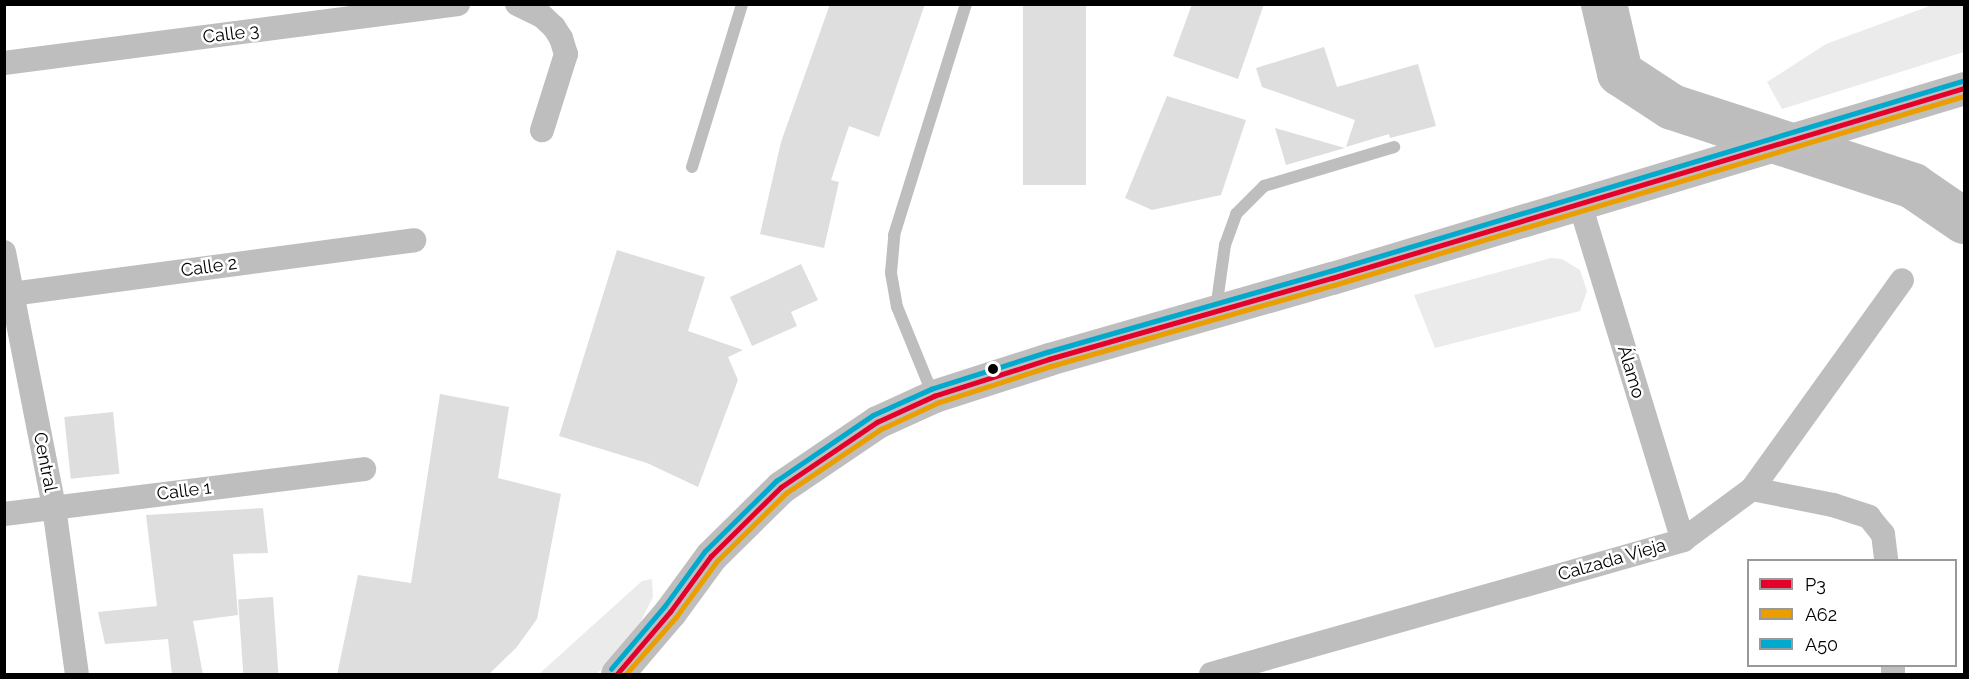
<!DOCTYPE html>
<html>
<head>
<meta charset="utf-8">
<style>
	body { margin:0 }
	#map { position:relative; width:1969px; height:679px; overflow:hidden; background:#fff; font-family:Raleway,sans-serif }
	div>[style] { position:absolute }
	.green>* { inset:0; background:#ebebeb }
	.river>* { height:46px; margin:-23px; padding:0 23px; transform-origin:23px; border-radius:23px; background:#bdbdbd }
	.building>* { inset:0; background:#dedede; transform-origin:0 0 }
	.service>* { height:12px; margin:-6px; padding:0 6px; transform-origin:6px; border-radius:6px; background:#bebebe }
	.minor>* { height:24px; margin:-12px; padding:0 12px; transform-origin:12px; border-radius:12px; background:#bebebe }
	.primary>* { height:33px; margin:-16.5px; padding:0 16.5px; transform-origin:16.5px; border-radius:16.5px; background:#bebebe }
	.bus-1>* { height:4.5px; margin:-2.25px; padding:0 2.25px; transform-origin:2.25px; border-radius:2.25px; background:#e4002b }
	.bus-2>* { height:4.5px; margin:-2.25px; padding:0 2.25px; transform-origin:2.25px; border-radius:2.25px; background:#eb9e00 }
	.bus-3>* { height:4.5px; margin:-2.25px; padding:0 2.25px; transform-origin:2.25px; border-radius:2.25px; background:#00a9ce }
	.dots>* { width:16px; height:16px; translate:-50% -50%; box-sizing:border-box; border:3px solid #fff; border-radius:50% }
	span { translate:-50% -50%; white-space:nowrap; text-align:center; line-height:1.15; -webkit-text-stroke:5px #fff; paint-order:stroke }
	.street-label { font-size:18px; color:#000 }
	.frame { position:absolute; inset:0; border:6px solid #000; pointer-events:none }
	.legend { position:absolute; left:1747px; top:559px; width:210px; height:108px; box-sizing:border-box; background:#fff; border:2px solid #999; margin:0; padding:8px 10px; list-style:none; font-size:18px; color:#000 }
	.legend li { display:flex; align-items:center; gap:12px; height:30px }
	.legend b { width:30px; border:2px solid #999 }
</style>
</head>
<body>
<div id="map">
	<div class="green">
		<i style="clip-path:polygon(1935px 4px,1964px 5px,1964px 52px,1782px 109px,1767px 82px,1826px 44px)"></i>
		<i style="clip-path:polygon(1551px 258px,1562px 259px,1580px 270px,1587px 291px,1580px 311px,1435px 348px,1414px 295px)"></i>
		<i style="clip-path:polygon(652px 579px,653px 597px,639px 625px,597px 674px,539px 674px,642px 581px)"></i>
	</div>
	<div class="river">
		<i style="left:1604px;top:4px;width:71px;rotate:76.9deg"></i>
		<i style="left:1620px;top:73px;width:62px;rotate:33.2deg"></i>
		<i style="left:1672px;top:107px;width:254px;rotate:18.1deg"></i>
		<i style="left:1913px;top:186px;width:62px;rotate:34.5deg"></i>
	</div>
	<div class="building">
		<i style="clip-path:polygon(830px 4px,925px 4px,879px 137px,849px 126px,831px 180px,839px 182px,824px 248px,760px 234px,781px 142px)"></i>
		<i style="left:1023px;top:4px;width:63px;height:181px"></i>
		<i style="clip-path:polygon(1192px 4px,1264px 4px,1238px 79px,1173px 56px)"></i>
		<i style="clip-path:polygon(1324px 47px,1337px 87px,1418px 64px,1436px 126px,1390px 138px,1389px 134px,1346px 147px,1355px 120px,1262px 87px,1256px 68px)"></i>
		<i style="clip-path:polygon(1167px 96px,1246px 120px,1221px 195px,1152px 210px,1125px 198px)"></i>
		<i style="clip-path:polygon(1275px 128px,1345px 148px,1286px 165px)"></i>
		<i style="clip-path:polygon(617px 250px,705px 277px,688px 331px,743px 350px,728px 357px,738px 380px,698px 487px,647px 463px,559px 436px)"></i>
		<i style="clip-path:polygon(801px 264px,818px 300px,791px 312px,797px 326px,752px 346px,730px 297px)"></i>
		<i style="clip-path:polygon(440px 394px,509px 407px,498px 478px,561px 494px,537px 619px,516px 648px,488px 675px,337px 675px,358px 575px,411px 583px)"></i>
		<i style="left:113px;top:412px;width:62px;height:49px;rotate:84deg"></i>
		<i style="clip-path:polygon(263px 508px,268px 553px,233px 554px,238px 615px,193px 621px,203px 675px,172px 675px,168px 639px,105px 644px,98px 612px,157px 606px,146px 515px)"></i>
		<i style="left:273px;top:597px;width:78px;height:35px;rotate:86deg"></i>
	</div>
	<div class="service">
		<i style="left:692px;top:167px;width:170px;rotate:-72.9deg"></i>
		<i style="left:1216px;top:309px;width:65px;rotate:-82deg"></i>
		<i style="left:1225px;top:245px;width:33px;rotate:-70deg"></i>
		<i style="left:1236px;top:214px;width:40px;rotate:-45deg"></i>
		<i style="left:1264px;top:186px;width:136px;rotate:-16.7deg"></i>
		<i style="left:933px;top:395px;width:95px;rotate:-112.2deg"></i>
		<i style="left:897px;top:307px;width:35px;rotate:-100deg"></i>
		<i style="left:891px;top:273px;width:38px;rotate:-85deg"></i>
		<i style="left:894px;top:235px;width:242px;rotate:-72.7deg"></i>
	</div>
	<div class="minor">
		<i style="left:517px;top:4px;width:28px;rotate:26deg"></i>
		<i style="left:542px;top:16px;width:16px;rotate:43deg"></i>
		<i style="left:554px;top:27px;width:13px;rotate:58deg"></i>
		<i style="left:561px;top:38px;width:17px;rotate:73deg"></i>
		<i style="left:566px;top:54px;width:80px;rotate:107.5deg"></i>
		<i style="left:4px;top:63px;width:458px;rotate:-7.4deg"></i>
		<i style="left:1580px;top:204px;width:351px;rotate:73deg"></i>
		<i style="left:4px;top:252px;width:260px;rotate:78.9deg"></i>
		<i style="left:54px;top:507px;width:169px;rotate:82.2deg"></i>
		<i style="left:4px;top:295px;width:414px;rotate:-7.6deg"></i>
		<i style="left:1752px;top:489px;width:83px;rotate:11.2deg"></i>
		<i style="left:1833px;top:505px;width:38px;rotate:18deg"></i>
		<i style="left:1869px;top:517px;width:22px;rotate:51deg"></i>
		<i style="left:1883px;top:534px;width:26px;rotate:83deg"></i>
		<i style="left:4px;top:514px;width:363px;rotate:-7.1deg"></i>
		<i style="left:1211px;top:674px;width:491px;rotate:-15.8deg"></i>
		<i style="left:1683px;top:540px;width:86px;rotate:-36.5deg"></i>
		<i style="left:1752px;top:489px;width:257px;rotate:-54.3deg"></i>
		<i style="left:1893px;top:674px;width:8px;rotate:-90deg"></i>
	</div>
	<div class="primary">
		<i style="left:617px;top:674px;width:82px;rotate:-49.5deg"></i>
		<i style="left:670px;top:612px;width:69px;rotate:-53.8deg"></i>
		<i style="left:711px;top:556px;width:98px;rotate:-44.6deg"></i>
		<i style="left:781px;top:487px;width:116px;rotate:-34.1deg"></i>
		<i style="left:877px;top:422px;width:63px;rotate:-24.5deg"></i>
		<i style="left:934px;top:396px;width:121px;rotate:-17.8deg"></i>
		<i style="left:1049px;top:359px;width:294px;rotate:-16deg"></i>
		<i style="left:1332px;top:278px;width:660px;rotate:-16.73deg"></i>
	</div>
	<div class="bus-1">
		<i style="left:617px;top:674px;width:82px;rotate:-49.5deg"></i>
		<i style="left:670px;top:612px;width:69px;rotate:-53.8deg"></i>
		<i style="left:711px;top:556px;width:98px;rotate:-44.6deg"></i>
		<i style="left:781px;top:487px;width:116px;rotate:-34.1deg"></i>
		<i style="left:877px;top:422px;width:63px;rotate:-24.5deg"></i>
		<i style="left:934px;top:396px;width:121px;rotate:-17.8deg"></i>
		<i style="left:1049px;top:359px;width:294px;rotate:-16deg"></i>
		<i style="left:1332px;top:278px;width:660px;rotate:-16.73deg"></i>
	</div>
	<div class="bus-2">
		<i style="left:626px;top:674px;width:76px;rotate:-48.7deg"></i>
		<i style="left:676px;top:617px;width:69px;rotate:-53.8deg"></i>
		<i style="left:717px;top:561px;width:97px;rotate:-44.6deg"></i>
		<i style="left:786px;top:493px;width:115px;rotate:-34deg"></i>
		<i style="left:881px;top:429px;width:62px;rotate:-24.9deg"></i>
		<i style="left:937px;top:403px;width:120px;rotate:-18deg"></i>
		<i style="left:1051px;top:366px;width:294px;rotate:-16deg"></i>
		<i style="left:1334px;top:285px;width:658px;rotate:-16.7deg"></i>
	</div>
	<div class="bus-3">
		<i style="left:611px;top:669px;width:82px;rotate:-49.5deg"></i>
		<i style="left:664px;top:607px;width:69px;rotate:-53.8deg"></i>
		<i style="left:705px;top:551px;width:100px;rotate:-44.6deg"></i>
		<i style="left:776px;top:481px;width:117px;rotate:-34.2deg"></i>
		<i style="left:873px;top:415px;width:64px;rotate:-24.1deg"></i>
		<i style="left:931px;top:389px;width:122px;rotate:-17.7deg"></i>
		<i style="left:1047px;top:352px;width:294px;rotate:-16deg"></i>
		<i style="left:1330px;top:271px;width:660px;rotate:-16.73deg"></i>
	</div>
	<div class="dots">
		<i style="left:993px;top:369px;background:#000"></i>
	</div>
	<div class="street-label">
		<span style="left:231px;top:34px;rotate:-7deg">Calle 3</span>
		<span style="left:209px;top:267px;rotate:-8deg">Calle 2</span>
		<span style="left:1631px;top:372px;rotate:73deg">Álamo</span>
		<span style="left:45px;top:462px;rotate:79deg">Central</span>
		<span style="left:184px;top:491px;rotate:-7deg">Calle 1</span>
		<span style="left:1612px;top:560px;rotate:-16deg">Calzada Vieja</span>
	</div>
	<div class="frame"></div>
	<ul class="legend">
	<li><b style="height:8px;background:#e4002b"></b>P3</li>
	<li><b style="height:8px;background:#eb9e00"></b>A62</li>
	<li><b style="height:8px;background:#00a9ce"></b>A50</li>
	</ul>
</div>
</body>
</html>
